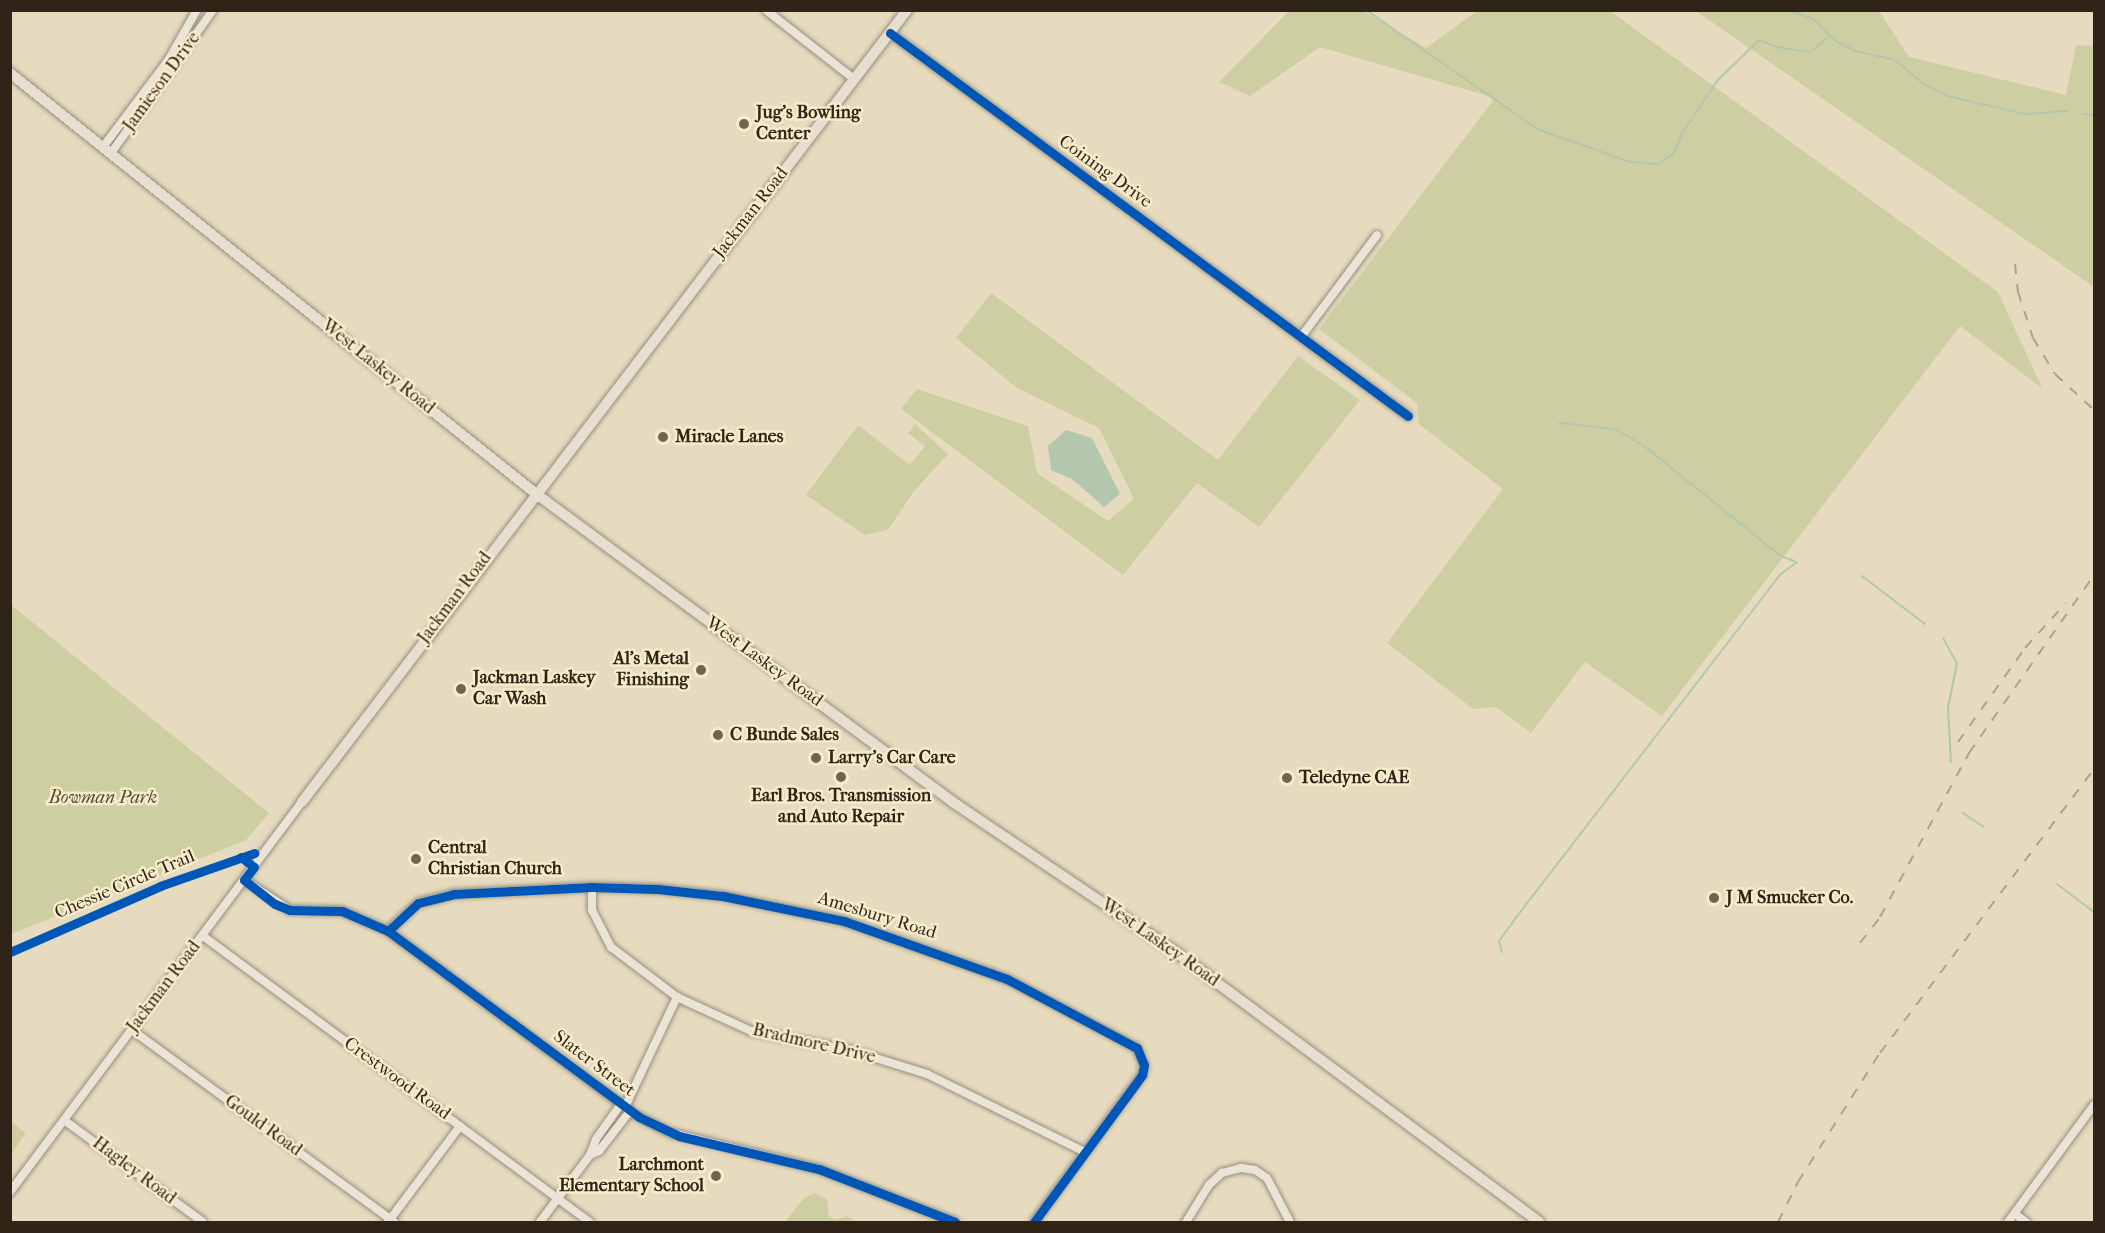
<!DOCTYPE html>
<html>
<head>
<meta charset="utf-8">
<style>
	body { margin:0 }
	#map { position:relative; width:2105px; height:1233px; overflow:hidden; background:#e6dbbf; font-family:"IM FELL French Canon",serif }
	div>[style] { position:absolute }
	.green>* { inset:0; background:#cecea3 }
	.water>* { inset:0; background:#b3c7af }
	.stream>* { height:2px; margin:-1px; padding:0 1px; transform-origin:1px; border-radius:1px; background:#b3c7af }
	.roads { filter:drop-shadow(0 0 2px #978f7f) drop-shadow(0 0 2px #978f7f) }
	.minor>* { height:8px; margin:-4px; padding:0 4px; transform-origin:4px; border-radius:4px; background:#e9e4d6 }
	.major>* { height:10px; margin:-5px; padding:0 5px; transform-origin:5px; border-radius:5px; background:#e6dfcf }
	.rail>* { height:2px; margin-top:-1px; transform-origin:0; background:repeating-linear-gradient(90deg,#a8a297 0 10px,transparent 0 20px) }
	.cycleway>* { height:9px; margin:-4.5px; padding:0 4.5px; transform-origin:4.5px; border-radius:4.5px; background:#0057b8 }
	.dots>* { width:16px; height:16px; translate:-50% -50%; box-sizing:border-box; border:3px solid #f9eccb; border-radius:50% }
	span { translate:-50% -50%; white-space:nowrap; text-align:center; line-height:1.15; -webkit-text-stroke:5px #f9eccb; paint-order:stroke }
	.street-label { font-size:18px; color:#302419 }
	.poi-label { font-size:18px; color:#302419; font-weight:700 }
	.left { translate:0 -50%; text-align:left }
	.right { translate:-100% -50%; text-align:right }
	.park-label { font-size:18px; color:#524c36; font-style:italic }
	.frame { position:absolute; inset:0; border:12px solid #302419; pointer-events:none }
</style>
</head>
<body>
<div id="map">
	<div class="green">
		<i style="clip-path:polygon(1289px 11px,1363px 11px,1426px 48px,1477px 11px,1610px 11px,1998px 292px,2042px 388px,1960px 326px,1662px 716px,1585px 662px,1531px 733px,1496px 707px,1473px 709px,1387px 643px,1503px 489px,1419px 424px,1417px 403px,1319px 329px,1495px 98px,1320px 47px,1250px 96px,1219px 82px)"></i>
		<i style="clip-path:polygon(1696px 11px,1879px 11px,1909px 57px,2066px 95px,2076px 45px,2094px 46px,2094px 287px)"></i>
		<i style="clip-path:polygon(991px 293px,1218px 460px,1298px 356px,1360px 400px,1259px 527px,1197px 483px,1123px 575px,901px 409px,917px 389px,1028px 426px,1037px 473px,1108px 521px,1134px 499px,1099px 428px,1017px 388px,956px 338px)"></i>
		<i style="clip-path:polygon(915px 424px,948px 454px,914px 491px,888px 530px,865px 535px,806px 495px,858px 425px,910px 465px,925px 446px,908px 433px)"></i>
		<i style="clip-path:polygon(11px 605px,269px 813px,246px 840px,11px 934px)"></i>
		<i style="clip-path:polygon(10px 1121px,26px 1133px,11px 1154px,10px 1154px)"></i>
		<i style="clip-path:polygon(815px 1193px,827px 1199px,829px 1216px,835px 1220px,847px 1216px,854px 1221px,785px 1222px,804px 1198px)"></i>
	</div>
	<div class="water">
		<i style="clip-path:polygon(1066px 430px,1092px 438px,1120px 494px,1104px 507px,1072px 479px,1051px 470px,1048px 446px)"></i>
	</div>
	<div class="stream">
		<i style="left:1366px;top:10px;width:208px;rotate:34.8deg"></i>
		<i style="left:1537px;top:129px;width:99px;rotate:19.5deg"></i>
		<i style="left:1630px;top:162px;width:28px;rotate:4deg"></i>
		<i style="left:1658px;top:164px;width:18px;rotate:-34deg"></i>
		<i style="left:1673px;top:154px;width:24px;rotate:-66deg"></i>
		<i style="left:1683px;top:132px;width:63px;rotate:-56.1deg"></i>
		<i style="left:1718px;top:80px;width:57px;rotate:-44.3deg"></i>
		<i style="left:1759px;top:40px;width:19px;rotate:21deg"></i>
		<i style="left:1777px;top:47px;width:33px;rotate:9deg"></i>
		<i style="left:1810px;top:52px;width:26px;rotate:-39deg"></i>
		<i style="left:1787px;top:10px;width:28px;rotate:19deg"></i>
		<i style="left:1813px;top:19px;width:32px;rotate:44deg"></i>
		<i style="left:1836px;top:41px;width:22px;rotate:27deg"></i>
		<i style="left:1856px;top:51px;width:40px;rotate:13deg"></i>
		<i style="left:1895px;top:60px;width:39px;rotate:40deg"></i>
		<i style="left:1925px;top:85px;width:25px;rotate:26deg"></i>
		<i style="left:1948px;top:96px;width:78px;rotate:13.3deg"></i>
		<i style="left:2024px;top:114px;width:43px;rotate:-4deg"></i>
		<i style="left:2083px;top:114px;width:11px;rotate:5deg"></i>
		<i style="left:1559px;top:423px;width:56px;rotate:6.1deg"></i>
		<i style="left:1615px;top:429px;width:34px;rotate:30deg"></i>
		<i style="left:1644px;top:446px;width:176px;rotate:38.8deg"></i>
		<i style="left:1781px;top:556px;width:14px;rotate:21deg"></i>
		<i style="left:1862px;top:576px;width:79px;rotate:37.3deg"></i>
		<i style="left:1943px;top:638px;width:29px;rotate:61deg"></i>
		<i style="left:1957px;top:663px;width:46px;rotate:101.3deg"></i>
		<i style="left:1948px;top:708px;width:54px;rotate:86.8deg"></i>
		<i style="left:1963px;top:813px;width:25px;rotate:34deg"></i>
		<i style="left:2057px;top:884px;width:46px;rotate:37.1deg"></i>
		<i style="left:1502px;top:952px;width:11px;rotate:-105deg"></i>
		<i style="left:1499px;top:941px;width:32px;rotate:-54deg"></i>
		<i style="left:1518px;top:915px;width:431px;rotate:-52.4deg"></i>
		<i style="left:1781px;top:574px;width:20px;rotate:-37deg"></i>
	</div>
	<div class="roads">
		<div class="minor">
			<i style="left:766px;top:10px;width:112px;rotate:38.1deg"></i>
			<i style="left:890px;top:33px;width:644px;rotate:36.48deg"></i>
			<i style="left:103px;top:147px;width:110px;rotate:-53.1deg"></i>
			<i style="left:169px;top:59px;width:56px;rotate:-60.3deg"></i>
			<i style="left:111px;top:153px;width:176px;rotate:-54.5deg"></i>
			<i style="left:1301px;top:337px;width:127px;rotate:-53.3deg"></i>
			<i style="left:244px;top:880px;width:55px;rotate:33.1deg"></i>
			<i style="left:290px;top:910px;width:52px;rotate:1.1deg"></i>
			<i style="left:342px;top:911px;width:50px;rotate:23.5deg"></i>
			<i style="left:388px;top:931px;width:307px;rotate:36.6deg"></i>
			<i style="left:634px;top:1114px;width:42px;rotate:27.2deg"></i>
			<i style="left:671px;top:1133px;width:152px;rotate:13.7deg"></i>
			<i style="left:819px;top:1169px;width:146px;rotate:21.3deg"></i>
			<i style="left:592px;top:887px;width:23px;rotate:90deg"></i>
			<i style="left:592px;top:910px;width:42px;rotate:62.8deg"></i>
			<i style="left:611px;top:947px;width:83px;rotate:37.1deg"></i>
			<i style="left:677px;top:997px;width:81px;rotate:24.7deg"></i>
			<i style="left:751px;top:1031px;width:101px;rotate:10.9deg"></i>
			<i style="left:850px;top:1050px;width:81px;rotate:17.3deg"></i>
			<i style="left:927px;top:1074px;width:176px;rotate:26.3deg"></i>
			<i style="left:388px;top:931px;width:41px;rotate:-43deg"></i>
			<i style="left:418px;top:903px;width:36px;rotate:-14deg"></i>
			<i style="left:453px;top:894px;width:139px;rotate:-2.9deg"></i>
			<i style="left:592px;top:887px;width:66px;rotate:1.7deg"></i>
			<i style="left:658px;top:889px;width:65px;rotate:6.1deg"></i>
			<i style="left:723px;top:896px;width:124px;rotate:11.7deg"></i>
			<i style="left:844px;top:921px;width:173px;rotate:19.6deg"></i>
			<i style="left:1007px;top:979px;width:147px;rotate:28deg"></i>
			<i style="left:1137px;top:1048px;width:18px;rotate:68deg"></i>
			<i style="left:1144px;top:1065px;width:10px;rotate:101deg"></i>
			<i style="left:1142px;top:1075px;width:182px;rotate:126.3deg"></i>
			<i style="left:203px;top:936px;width:481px;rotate:36.5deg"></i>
			<i style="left:132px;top:1030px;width:325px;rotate:36.2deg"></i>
			<i style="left:625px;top:1107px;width:122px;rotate:-64.7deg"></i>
			<i style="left:64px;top:1120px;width:172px;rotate:36.3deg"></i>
			<i style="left:590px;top:1155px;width:10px;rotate:-24deg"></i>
			<i style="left:599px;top:1151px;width:51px;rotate:-52.2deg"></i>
			<i style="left:10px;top:1192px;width:487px;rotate:-53.2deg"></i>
			<i style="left:2015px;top:1214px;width:14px;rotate:36deg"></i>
			<i style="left:388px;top:1222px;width:120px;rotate:-53.1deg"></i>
			<i style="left:540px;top:1222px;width:84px;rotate:-53.3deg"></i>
			<i style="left:590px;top:1155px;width:17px;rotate:-69deg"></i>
			<i style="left:596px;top:1139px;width:43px;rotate:-54.5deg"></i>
			<i style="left:1186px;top:1222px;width:44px;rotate:-58.1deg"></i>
			<i style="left:1209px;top:1185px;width:18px;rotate:-43deg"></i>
			<i style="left:1222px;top:1173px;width:20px;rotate:-15deg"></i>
			<i style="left:1241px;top:1168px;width:14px;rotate:8deg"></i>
			<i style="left:1255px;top:1170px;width:14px;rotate:34deg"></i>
			<i style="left:1267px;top:1178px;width:50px;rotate:62.4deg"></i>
			<i style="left:2008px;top:1222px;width:145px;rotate:-53.7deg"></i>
		</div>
		<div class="major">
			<i style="left:10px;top:73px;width:672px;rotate:38.66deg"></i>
			<i style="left:535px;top:493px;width:525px;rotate:36.48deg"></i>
			<i style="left:957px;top:805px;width:265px;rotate:33.9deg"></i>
			<i style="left:1177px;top:953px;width:451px;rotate:36.6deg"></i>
			<i style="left:302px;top:802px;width:997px;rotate:-52.62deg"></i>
		</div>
	</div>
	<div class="rail">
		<i style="left:2015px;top:264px;width:28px;rotate:84deg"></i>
		<i style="left:2018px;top:292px;width:48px;rotate:71.9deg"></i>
		<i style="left:2033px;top:338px;width:42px;rotate:58.6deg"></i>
		<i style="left:2055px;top:374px;width:53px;rotate:42.7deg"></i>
		<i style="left:1958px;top:742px;width:115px;rotate:-54.5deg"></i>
		<i style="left:2025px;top:648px;width:61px;rotate:-47.7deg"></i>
		<i style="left:1860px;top:943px;width:33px;rotate:-52deg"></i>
		<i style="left:1880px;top:917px;width:187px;rotate:-61.5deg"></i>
		<i style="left:1969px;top:753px;width:218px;rotate:-54.9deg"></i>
		<i style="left:1778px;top:1222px;width:45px;rotate:-63.4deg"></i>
		<i style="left:1798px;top:1182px;width:153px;rotate:-57.6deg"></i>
		<i style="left:1880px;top:1053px;width:356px;rotate:-53deg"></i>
	</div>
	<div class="cycleway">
		<i style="left:890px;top:33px;width:644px;rotate:36.48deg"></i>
		<i style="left:241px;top:857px;width:16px;rotate:38deg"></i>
		<i style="left:254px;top:867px;width:16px;rotate:128deg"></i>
		<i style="left:244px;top:880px;width:39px;rotate:38deg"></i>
		<i style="left:275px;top:904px;width:16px;rotate:22deg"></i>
		<i style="left:290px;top:910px;width:52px;rotate:1.1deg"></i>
		<i style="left:342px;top:911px;width:50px;rotate:23.5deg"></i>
		<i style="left:388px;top:931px;width:312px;rotate:36.5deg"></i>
		<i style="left:639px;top:1117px;width:44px;rotate:25.4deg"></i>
		<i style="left:679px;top:1136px;width:144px;rotate:13.3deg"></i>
		<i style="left:819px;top:1169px;width:146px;rotate:21.3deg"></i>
		<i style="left:388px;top:931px;width:41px;rotate:-43deg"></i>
		<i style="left:418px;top:903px;width:36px;rotate:-14deg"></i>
		<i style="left:453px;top:894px;width:139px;rotate:-2.9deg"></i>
		<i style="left:592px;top:887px;width:66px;rotate:1.7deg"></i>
		<i style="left:658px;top:889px;width:65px;rotate:6.1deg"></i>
		<i style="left:723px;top:896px;width:124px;rotate:11.7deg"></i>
		<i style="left:844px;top:921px;width:173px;rotate:19.6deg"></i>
		<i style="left:1007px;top:979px;width:147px;rotate:28deg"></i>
		<i style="left:1137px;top:1048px;width:18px;rotate:68deg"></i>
		<i style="left:1144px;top:1065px;width:10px;rotate:101deg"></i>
		<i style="left:1142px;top:1075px;width:182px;rotate:126.3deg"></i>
		<i style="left:10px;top:952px;width:164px;rotate:-23.7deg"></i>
		<i style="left:160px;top:886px;width:100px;rotate:-19.3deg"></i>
	</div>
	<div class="dots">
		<i style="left:744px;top:124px;background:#706453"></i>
		<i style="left:663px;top:437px;background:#706453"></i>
		<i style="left:701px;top:670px;background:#706453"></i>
		<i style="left:461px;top:689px;background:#706453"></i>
		<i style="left:718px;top:735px;background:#706453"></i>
		<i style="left:816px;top:758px;background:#706453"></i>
		<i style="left:841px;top:777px;background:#706453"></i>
		<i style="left:1287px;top:778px;background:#706453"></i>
		<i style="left:416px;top:859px;background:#706453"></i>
		<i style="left:1714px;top:898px;background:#706453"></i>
		<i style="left:716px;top:1176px;background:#706453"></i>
	</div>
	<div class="street-label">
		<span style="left:162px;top:82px;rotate:-54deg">Jamieson Drive</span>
		<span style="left:1105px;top:172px;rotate:36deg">Coining Drive</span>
		<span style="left:751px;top:213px;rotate:-52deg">Jackman Road</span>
		<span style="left:378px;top:367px;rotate:39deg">West Laskey Road</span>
		<span style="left:455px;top:598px;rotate:-53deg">Jackman Road</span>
		<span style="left:764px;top:662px;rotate:36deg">West Laskey Road</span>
		<span style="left:125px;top:885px;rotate:-23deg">Chessie Circle Trail</span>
		<span style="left:877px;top:916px;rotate:17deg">Amesbury Road</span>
		<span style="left:1160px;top:943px;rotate:35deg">West Laskey Road</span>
		<span style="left:164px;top:987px;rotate:-53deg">Jackman Road</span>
		<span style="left:814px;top:1044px;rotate:13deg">Bradmore Drive</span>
		<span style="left:594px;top:1064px;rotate:37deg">Slater Street</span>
		<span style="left:397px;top:1079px;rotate:36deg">Crestwood Road</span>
		<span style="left:263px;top:1126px;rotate:36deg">Gould Road</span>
		<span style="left:134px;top:1171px;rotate:37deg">Hagley Road</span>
	</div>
	<div class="poi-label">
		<span class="left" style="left:756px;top:124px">Jug's Bowling<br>Center</span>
		<span class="left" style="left:675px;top:437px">Miracle Lanes</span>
		<span class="right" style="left:689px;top:670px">Al's Metal<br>Finishing</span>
		<span class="left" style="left:473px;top:689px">Jackman Laskey<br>Car Wash</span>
		<span class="left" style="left:730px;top:735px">C Bunde Sales</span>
		<span class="left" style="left:828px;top:758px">Larry's Car Care</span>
		<span class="left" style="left:1299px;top:778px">Teledyne CAE</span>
		<span style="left:841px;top:807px">Earl Bros. Transmission<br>and Auto Repair</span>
		<span class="left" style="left:428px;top:859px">Central<br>Christian Church</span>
		<span class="left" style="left:1726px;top:898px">J M Smucker Co.</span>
		<span class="right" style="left:704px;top:1176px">Larchmont<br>Elementary School</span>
	</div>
	<div class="park-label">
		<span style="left:103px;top:798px">Bowman Park</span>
	</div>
	<div class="frame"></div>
</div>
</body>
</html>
